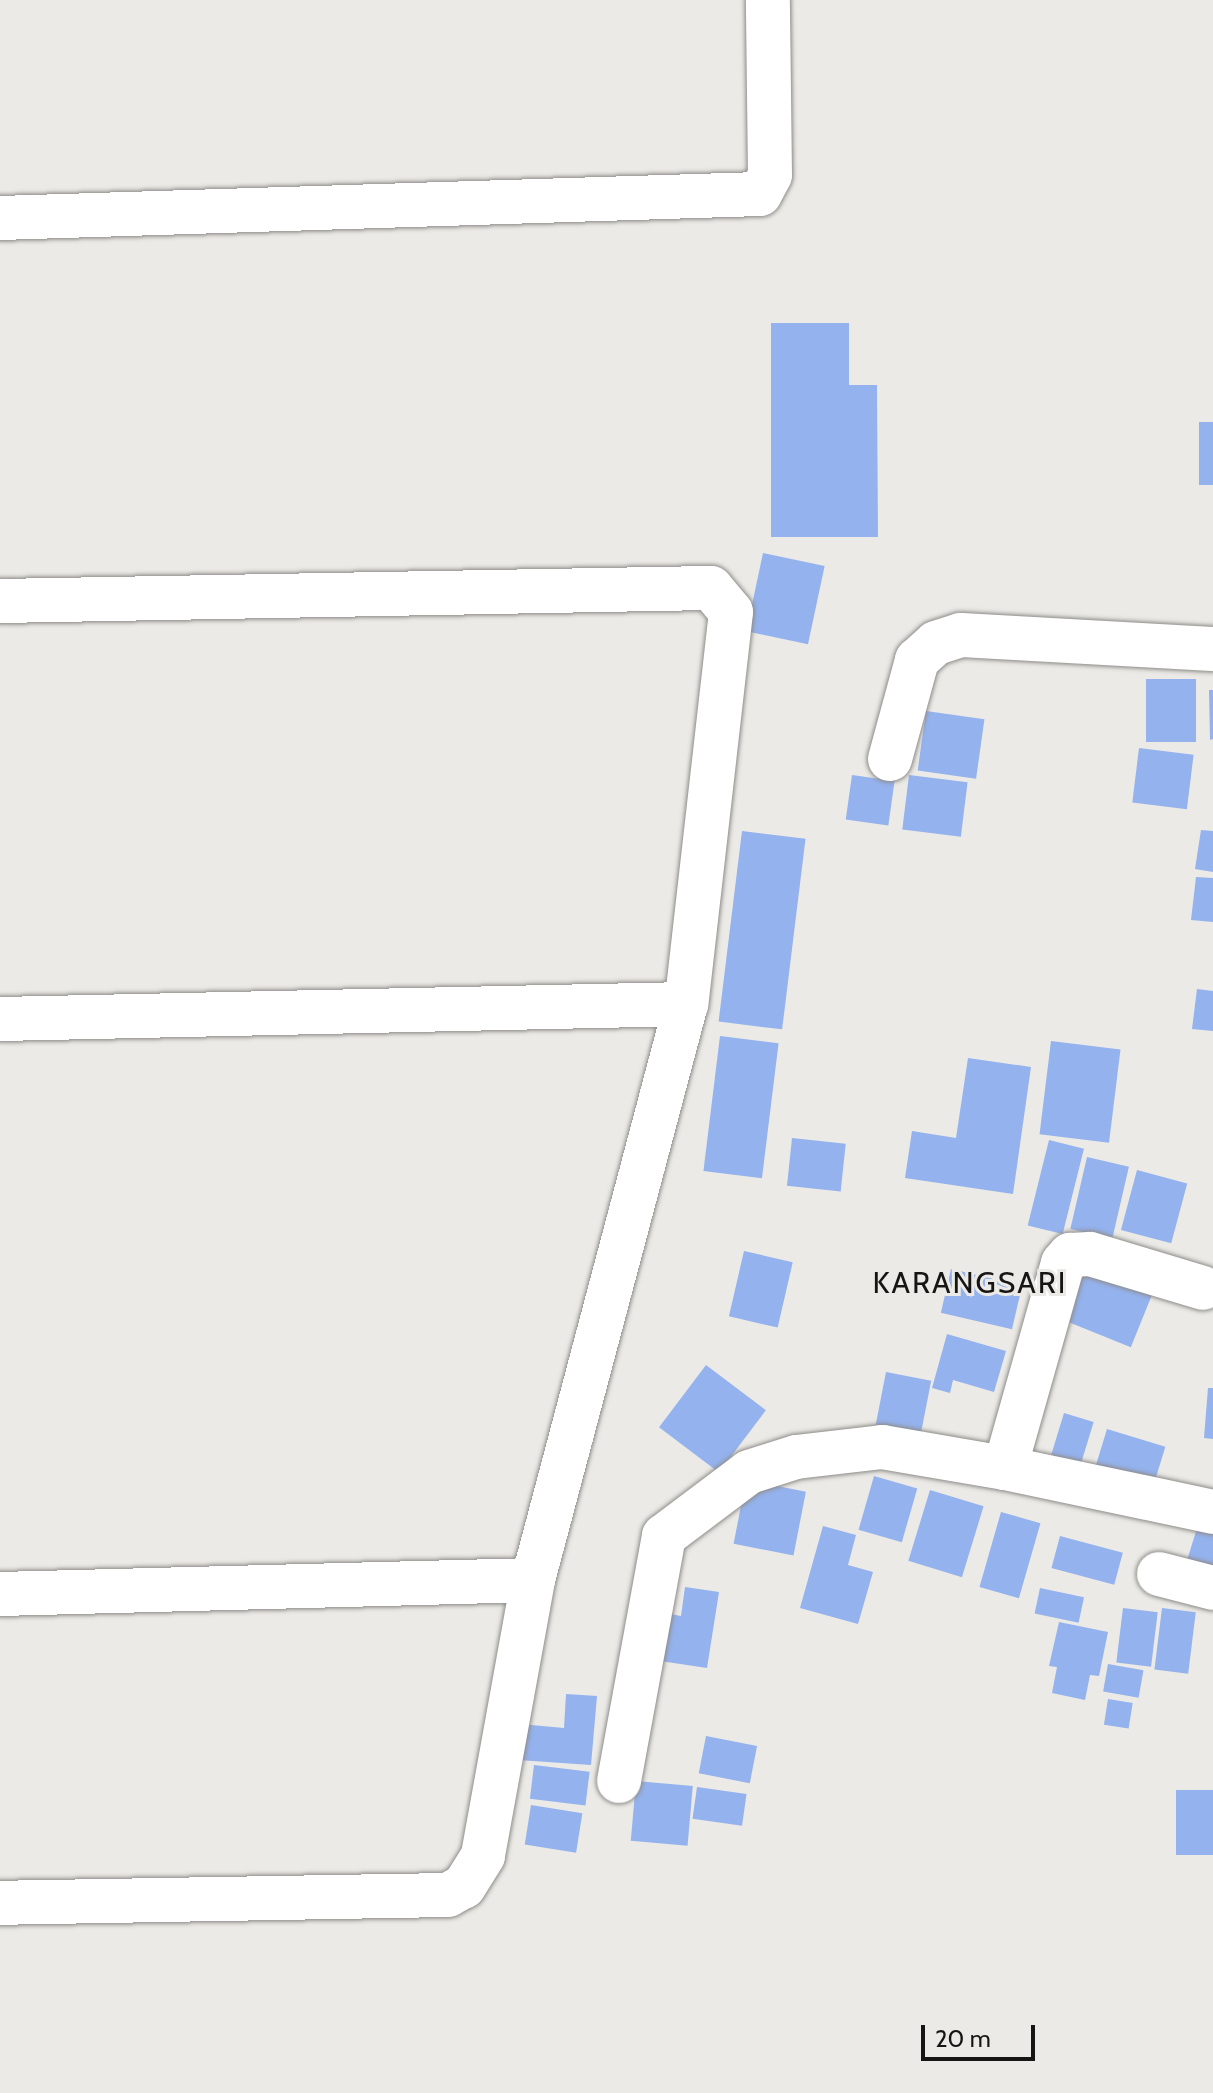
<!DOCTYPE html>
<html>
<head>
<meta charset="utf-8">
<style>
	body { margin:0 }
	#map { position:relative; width:1213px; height:2093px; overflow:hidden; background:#ebeae6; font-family:Cabin,sans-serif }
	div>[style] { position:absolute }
	.building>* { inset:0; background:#94b2ed; transform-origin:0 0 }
	.roads { filter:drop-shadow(0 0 2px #8e8c89) drop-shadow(0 0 2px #8e8c89) }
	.minor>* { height:44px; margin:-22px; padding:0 22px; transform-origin:22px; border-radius:22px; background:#fff }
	span { translate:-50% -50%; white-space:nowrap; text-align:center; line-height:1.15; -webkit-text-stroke:6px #ebeae6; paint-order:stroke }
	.quarter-label { font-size:30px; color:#161514; letter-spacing:2px }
	.scale { position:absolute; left:921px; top:2025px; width:114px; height:36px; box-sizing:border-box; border:4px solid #161514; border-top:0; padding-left:10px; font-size:24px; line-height:28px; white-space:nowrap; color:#161514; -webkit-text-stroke:6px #ebeae6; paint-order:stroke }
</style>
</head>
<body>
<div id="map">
	<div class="building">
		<i style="clip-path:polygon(771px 323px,849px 323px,849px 385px,877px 385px,878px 537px,771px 537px)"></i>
		<i style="left:1199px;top:422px;width:14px;height:63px"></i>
		<i style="left:763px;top:553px;width:63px;height:80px;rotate:12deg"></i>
		<i style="left:1146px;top:679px;width:50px;height:63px"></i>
		<i style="clip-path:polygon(1209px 690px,1213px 690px,1213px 739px,1210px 740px)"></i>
		<i style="left:926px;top:711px;width:59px;height:60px;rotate:8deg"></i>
		<i style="left:1139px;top:748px;width:55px;height:55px;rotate:7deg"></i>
		<i style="left:852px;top:775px;width:43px;height:45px;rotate:8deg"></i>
		<i style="left:909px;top:775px;width:59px;height:55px;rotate:7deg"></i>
		<i style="clip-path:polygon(1201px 830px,1213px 831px,1213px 872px,1195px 869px)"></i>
		<i style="left:742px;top:831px;width:64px;height:192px;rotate:7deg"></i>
		<i style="clip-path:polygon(1196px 877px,1213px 878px,1213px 922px,1191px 920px)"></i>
		<i style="clip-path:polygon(1197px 989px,1213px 991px,1213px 1031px,1192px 1029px)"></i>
		<i style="left:720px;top:1036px;width:59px;height:136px;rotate:7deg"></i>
		<i style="left:1051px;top:1041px;width:70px;height:94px;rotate:7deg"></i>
		<i style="clip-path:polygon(968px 1058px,1031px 1067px,1013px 1194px,905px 1178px,912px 1131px,956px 1138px)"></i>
		<i style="left:792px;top:1138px;width:54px;height:48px;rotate:6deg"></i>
		<i style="left:1049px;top:1140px;width:36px;height:88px;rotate:14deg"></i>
		<i style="left:1087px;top:1157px;width:43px;height:74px;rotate:13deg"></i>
		<i style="left:1137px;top:1170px;width:52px;height:62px;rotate:15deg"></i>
		<i style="left:744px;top:1251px;width:50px;height:67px;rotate:13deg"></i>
		<i style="left:1078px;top:1259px;width:82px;height:62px;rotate:22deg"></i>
		<i style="left:951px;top:1269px;width:73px;height:45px;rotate:13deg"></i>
		<i style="clip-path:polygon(947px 1334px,1006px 1351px,994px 1392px,953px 1380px,950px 1393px,932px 1388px)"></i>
		<i style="left:706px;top:1365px;width:75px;height:78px;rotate:37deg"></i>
		<i style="left:886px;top:1372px;width:46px;height:65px;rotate:11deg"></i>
		<i style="clip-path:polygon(1208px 1388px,1213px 1388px,1213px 1439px,1204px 1438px)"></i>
		<i style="left:1064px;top:1413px;width:31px;height:52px;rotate:17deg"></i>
		<i style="left:1107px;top:1429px;width:61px;height:46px;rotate:17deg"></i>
		<i style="left:874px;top:1476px;width:45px;height:56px;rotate:16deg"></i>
		<i style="left:746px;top:1480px;width:61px;height:65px;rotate:11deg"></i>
		<i style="left:930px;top:1490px;width:56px;height:74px;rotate:17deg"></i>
		<i style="left:1001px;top:1512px;width:41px;height:78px;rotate:16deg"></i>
		<i style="clip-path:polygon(1198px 1525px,1213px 1530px,1213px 1579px,1184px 1570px)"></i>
		<i style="clip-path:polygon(823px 1526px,856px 1535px,848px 1565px,873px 1572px,858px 1624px,800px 1608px)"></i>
		<i style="left:1060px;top:1536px;width:65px;height:33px;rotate:15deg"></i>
		<i style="clip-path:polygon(685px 1587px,719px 1592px,707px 1668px,647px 1659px,654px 1611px,681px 1616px)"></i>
		<i style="left:1040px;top:1588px;width:45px;height:26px;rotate:12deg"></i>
		<i style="left:1123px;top:1608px;width:35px;height:55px;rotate:7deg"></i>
		<i style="left:1162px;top:1608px;width:34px;height:62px;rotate:7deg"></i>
		<i style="clip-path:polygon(1059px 1622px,1108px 1632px,1099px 1676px,1090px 1675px,1085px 1700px,1052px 1693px,1057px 1667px,1049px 1666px)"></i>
		<i style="left:1108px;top:1664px;width:36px;height:28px;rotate:10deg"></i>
		<i style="clip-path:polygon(566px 1694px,597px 1696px,591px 1765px,518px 1760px,520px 1724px,564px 1728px)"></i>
		<i style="left:1108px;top:1699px;width:25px;height:26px;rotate:9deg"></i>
		<i style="left:706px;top:1736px;width:52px;height:38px;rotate:11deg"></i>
		<i style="left:534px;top:1765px;width:56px;height:34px;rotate:7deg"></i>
		<i style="left:636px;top:1781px;width:57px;height:60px;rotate:5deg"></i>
		<i style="left:697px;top:1787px;width:50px;height:32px;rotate:8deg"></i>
		<i style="left:1213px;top:1790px;width:65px;height:37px;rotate:90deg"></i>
		<i style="left:531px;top:1805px;width:52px;height:40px;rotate:9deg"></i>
	</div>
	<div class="roads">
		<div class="minor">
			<i style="left:0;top:218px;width:760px;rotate:-1.81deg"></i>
			<i style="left:760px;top:194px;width:21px;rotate:-62deg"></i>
			<i style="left:770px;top:175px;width:175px;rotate:-90.7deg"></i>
			<i style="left:0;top:601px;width:711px;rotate:-1.05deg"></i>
			<i style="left:711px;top:588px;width:31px;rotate:50deg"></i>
			<i style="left:731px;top:612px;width:395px;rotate:96.5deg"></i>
			<i style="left:890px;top:759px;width:103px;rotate:-74.7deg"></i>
			<i style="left:917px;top:660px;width:25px;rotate:-42deg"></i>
			<i style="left:936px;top:643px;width:26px;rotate:-18deg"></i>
			<i style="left:961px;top:635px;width:252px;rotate:3.2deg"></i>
			<i style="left:0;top:1019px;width:686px;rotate:-1.25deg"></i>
			<i style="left:686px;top:1004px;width:596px;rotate:104.88deg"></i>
			<i style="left:533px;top:1580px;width:280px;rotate:100.3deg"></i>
			<i style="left:483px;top:1856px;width:36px;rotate:122deg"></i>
			<i style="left:464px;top:1886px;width:18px;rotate:151deg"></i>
			<i style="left:448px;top:1895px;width:448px;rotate:179deg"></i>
			<i style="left:1005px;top:1468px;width:213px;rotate:-74.2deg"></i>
			<i style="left:1063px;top:1263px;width:11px;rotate:-49deg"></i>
			<i style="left:1070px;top:1255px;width:20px;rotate:-3deg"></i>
			<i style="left:1090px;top:1254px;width:118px;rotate:16.7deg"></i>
			<i style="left:1159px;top:1574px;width:56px;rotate:14.5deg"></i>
			<i style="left:0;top:1594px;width:533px;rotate:-1.5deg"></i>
			<i style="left:619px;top:1781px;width:249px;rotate:-79.6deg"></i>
			<i style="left:664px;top:1536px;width:106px;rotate:-37deg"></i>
			<i style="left:749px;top:1472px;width:49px;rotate:-17.7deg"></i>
			<i style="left:796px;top:1457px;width:87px;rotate:-6.6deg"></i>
			<i style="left:882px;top:1447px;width:125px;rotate:9.7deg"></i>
			<i style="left:1005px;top:1468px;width:213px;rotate:11.9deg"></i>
		</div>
	</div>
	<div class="quarter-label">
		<span style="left:970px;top:1283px">KARANGSARI</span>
	</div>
	<div class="scale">20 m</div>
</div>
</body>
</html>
